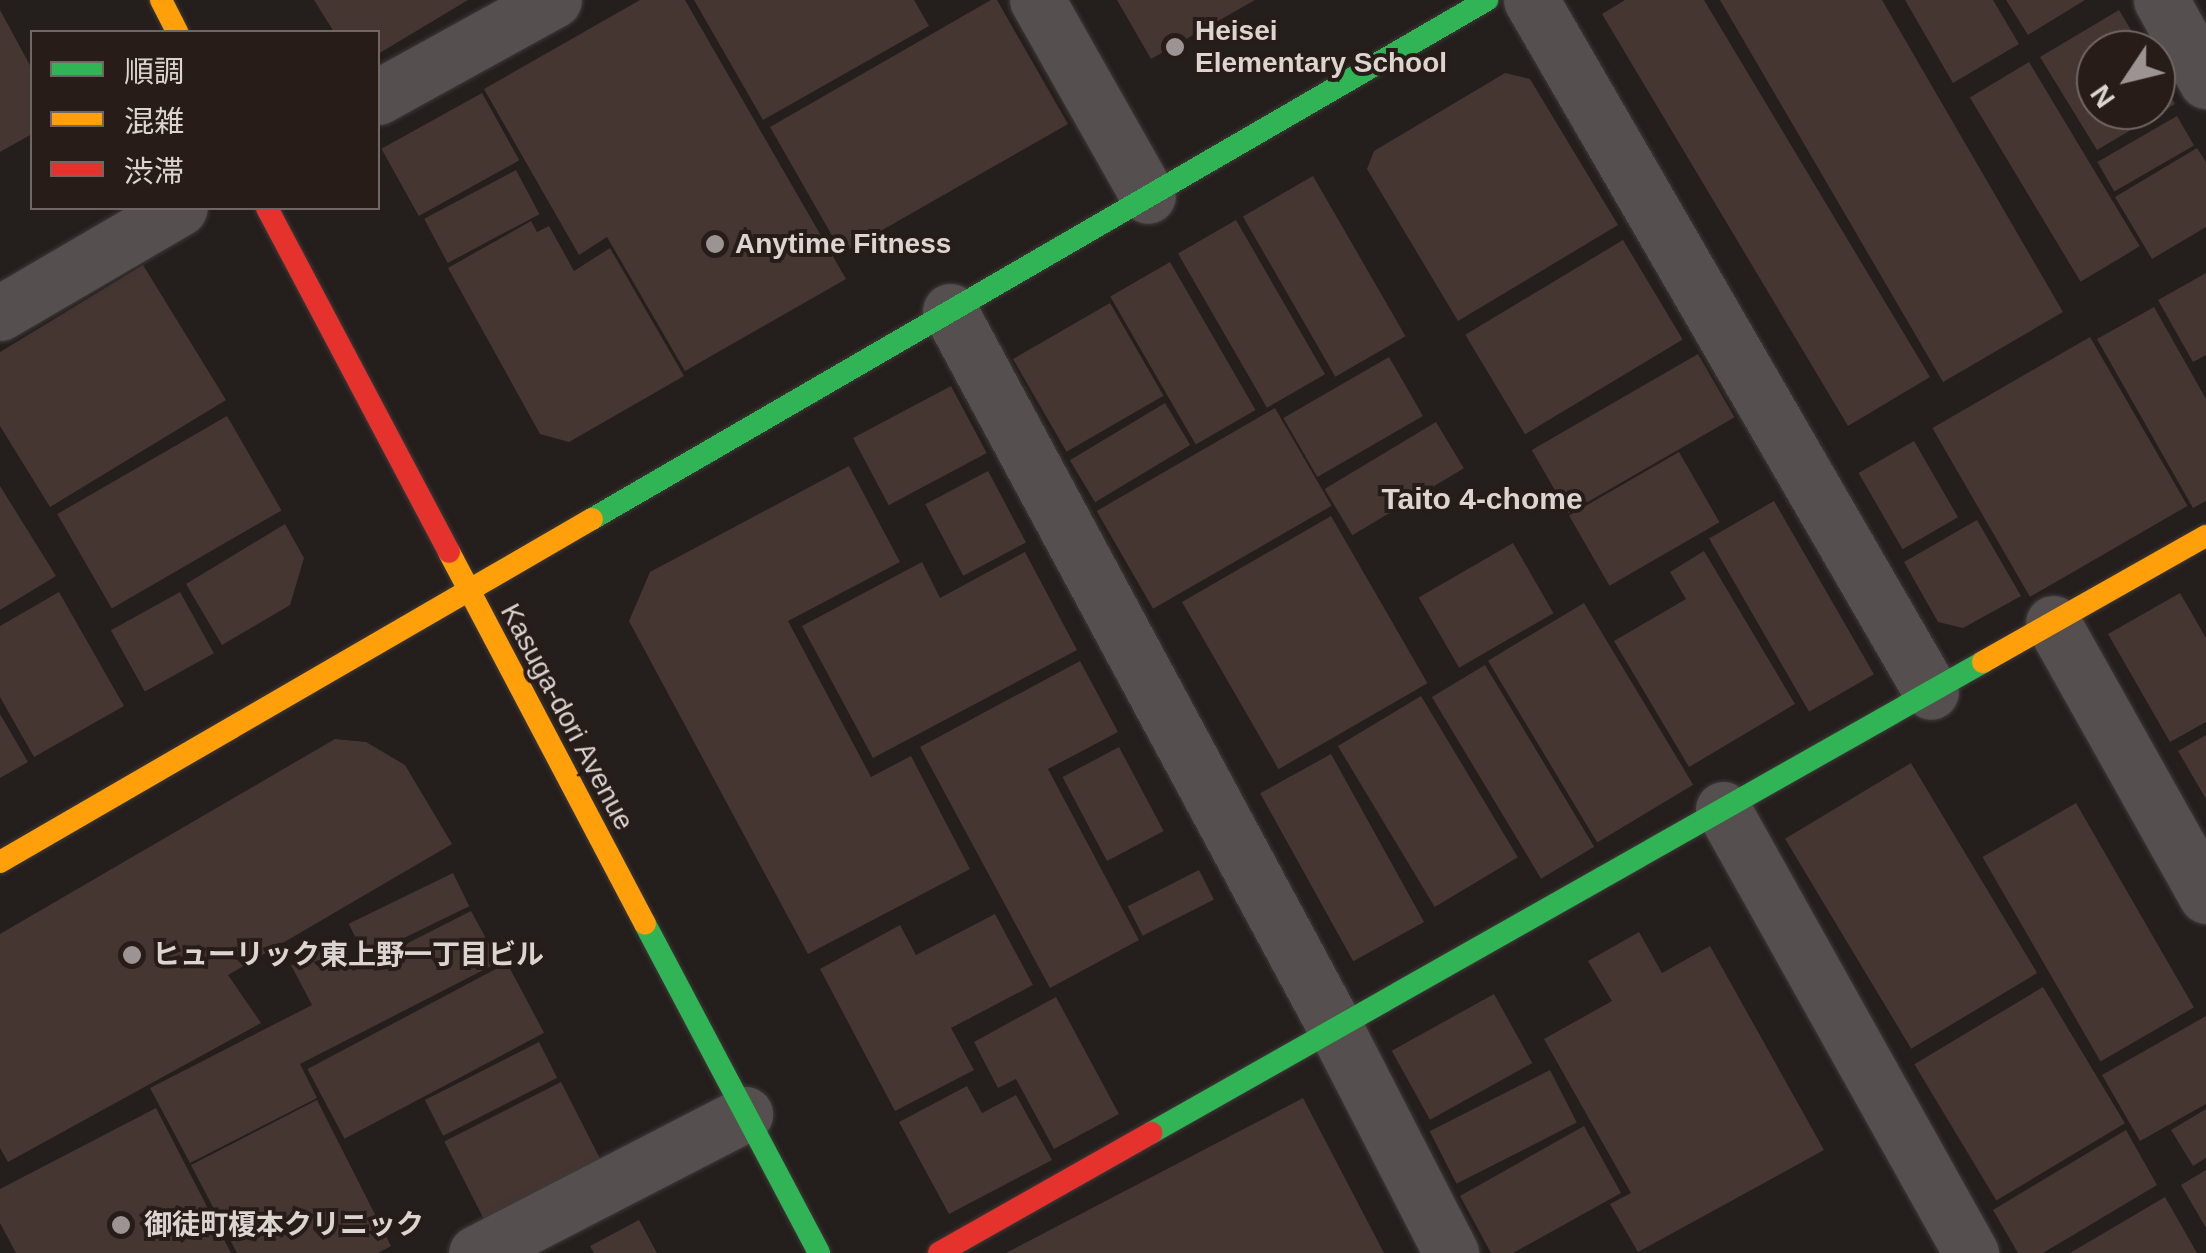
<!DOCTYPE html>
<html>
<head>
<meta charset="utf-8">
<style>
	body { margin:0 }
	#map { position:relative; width:2206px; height:1253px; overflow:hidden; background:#241e1c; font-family:Helvetica,"Noto Sans JP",sans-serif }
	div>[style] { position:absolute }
	.building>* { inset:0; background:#463632; transform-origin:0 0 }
	.roads { filter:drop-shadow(0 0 2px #3e3938) drop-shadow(0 0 2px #3e3938) }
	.street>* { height:55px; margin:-27.5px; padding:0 27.5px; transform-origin:27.5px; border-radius:27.5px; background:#55504f }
	.fast>* { height:22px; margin:-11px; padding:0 11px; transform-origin:11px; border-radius:11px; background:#30b455 }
	.slow>* { height:22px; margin:-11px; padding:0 11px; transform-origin:11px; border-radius:11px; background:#ff9f0a }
	.jam>* { height:22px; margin:-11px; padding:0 11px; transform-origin:11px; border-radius:11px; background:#e5322d }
	.dots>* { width:28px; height:28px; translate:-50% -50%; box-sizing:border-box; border:5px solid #281c19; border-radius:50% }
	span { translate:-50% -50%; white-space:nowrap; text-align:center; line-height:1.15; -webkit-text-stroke:8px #281c19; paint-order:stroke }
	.poi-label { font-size:28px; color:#dcd4d1; font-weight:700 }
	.left { translate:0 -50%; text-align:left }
	.street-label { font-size:28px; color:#dcd4d1 }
	.neighbourhood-label { font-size:30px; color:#dcd4d1; font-weight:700 }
	.legend { position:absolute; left:30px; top:30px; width:350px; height:180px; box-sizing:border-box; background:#281c19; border:2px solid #706663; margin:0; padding:12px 18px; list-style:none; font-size:30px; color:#dcd4d1 }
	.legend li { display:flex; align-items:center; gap:20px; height:50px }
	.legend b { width:50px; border:2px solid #706663 }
	.north { position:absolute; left:2076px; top:30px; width:100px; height:100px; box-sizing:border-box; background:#281c19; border:2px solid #706663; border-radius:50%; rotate:235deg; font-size:28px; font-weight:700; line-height:40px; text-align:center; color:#dcd4d1 }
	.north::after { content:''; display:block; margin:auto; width:35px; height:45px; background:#9c9492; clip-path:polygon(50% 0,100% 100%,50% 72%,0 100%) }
</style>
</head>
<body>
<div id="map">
	<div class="building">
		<i style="clip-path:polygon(314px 0,468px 0,378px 54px,378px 32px,334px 32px)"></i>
		<i style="clip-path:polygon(640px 0,685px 0,846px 279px,685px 371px,607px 237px,579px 255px,484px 89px)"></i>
		<i style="clip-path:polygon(694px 0,914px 0,929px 26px,763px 120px)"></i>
		<i style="clip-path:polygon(991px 0,997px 0,1068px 124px,842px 253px,770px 127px)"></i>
		<i style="clip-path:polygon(1117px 0,1255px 0,1151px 59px)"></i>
		<i style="clip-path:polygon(1625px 0,1704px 0,1930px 377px,1848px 426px,1602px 14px)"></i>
		<i style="clip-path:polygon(1720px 0,1882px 0,2063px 312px,1943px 382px)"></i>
		<i style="clip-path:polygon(1905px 0,1993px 0,2019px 44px,1953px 83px)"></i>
		<i style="clip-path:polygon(2006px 0,2085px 0,2028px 35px)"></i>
		<i style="clip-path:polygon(0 10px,32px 69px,32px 134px,0 152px)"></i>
		<i style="clip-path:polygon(2119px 10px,2143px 50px,2096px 50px,2096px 110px,2156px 110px,2156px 72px,2175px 104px,2097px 150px,2040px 57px)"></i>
		<i style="left:2029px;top:62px;width:215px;height:69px;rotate:59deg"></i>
		<i style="clip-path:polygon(1505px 73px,1530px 79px,1618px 225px,1458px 321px,1367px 169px,1374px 151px)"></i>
		<i style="left:482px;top:93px;width:77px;height:115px;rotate:61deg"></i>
		<i style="left:2177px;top:116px;width:34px;height:92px;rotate:60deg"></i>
		<i style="clip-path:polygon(2197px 148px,2206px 162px,2206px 227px,2152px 259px,2115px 197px)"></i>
		<i style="left:516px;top:170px;width:50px;height:104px;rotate:62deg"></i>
		<i style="left:1313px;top:176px;width:185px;height:81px;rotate:60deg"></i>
		<i style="left:1236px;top:220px;width:178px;height:67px;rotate:60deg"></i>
		<i style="clip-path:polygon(531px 221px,537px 232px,549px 226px,574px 271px,610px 248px,684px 376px,569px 442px,540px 434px,448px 268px)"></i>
		<i style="left:1623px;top:240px;width:116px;height:184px;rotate:59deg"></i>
		<i style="left:1170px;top:262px;width:171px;height:69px;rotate:60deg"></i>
		<i style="clip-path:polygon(143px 265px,226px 400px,50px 507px,0 426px,0 352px)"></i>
		<i style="clip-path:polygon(2206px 273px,2206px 355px,2193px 362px,2158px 300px)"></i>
		<i style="left:1110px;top:303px;width:107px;height:112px;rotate:60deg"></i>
		<i style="clip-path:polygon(2154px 307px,2206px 399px,2206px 501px,2193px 508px,2097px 339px)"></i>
		<i style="left:2090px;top:337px;width:195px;height:182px;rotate:60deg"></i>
		<i style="left:1698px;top:354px;width:73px;height:192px;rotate:60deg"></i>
		<i style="left:1389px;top:357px;width:68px;height:122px;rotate:60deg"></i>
		<i style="left:951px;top:386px;width:76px;height:111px;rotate:62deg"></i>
		<i style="left:1165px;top:403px;width:49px;height:111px;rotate:59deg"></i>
		<i style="left:1275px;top:408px;width:113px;height:206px;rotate:60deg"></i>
		<i style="left:227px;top:416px;width:109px;height:196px;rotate:60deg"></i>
		<i style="left:1436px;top:422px;width:54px;height:130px;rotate:59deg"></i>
		<i style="left:1914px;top:441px;width:88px;height:64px;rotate:60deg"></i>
		<i style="left:1679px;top:452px;width:81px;height:127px;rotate:60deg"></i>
		<i style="clip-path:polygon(849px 466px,900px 562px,788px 621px,871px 777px,911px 756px,970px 869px,808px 954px,629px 621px,650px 572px)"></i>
		<i style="left:988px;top:471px;width:81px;height:71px;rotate:62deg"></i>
		<i style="clip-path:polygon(0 486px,56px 576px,0 610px)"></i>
		<i style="left:1774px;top:501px;width:200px;height:75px;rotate:60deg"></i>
		<i style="left:1331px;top:516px;width:193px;height:172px;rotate:60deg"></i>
		<i style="clip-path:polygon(1977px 520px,2021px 596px,1963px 628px,1938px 622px,1904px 562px)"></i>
		<i style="clip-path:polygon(285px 524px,304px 558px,290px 605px,222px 645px,186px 584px)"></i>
		<i style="left:1513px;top:543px;width:81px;height:109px;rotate:60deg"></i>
		<i style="clip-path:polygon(1704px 551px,1795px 704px,1689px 767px,1614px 641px,1686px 599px,1670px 572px)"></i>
		<i style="clip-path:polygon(1025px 552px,1077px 650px,873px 758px,802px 626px,922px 562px,940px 598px)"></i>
		<i style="clip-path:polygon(59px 592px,124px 706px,34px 757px,0 697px,0 626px)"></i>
		<i style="left:180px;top:592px;width:70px;height:79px;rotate:61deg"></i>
		<i style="clip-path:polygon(2180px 593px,2206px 638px,2206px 722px,2170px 742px,2108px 634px)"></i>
		<i style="left:1584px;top:603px;width:212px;height:112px;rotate:59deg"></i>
		<i style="clip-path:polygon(1080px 661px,1118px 732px,1048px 769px,1139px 940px,1050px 988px,920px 747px)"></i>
		<i style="left:1485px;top:665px;width:212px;height:62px;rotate:59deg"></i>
		<i style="left:1421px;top:696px;width:188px;height:97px;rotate:59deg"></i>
		<i style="clip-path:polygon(0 714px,28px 762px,0 778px)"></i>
		<i style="clip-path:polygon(2206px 735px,2206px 799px,2178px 751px)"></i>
		<i style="clip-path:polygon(335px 739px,366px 742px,405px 765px,452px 844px,228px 975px,261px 1023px,8px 1162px,0 1148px,0 934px)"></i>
		<i style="left:1119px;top:747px;width:95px;height:64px;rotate:62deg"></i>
		<i style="left:1331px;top:754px;width:192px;height:81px;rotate:61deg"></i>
		<i style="left:1911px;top:763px;width:245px;height:147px;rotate:59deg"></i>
		<i style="left:2076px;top:803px;width:236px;height:108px;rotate:60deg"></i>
		<i style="left:1199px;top:870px;width:33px;height:80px;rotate:63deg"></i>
		<i style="left:453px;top:873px;width:37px;height:116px;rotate:64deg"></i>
		<i style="clip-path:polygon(471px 911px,499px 962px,300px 1064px,317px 1098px,190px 1163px,150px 1088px,312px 1005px,291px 965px,338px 942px,353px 971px)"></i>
		<i style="clip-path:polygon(995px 914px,1033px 985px,951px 1028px,974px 1070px,895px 1111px,820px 969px,900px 925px,916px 955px)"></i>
		<i style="clip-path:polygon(1639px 932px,1662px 973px,1710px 946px,1824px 1150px,1638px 1252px,1610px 1204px,1631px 1193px,1544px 1039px,1612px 1001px,1588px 961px)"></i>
		<i style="left:507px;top:963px;width:79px;height:226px;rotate:62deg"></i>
		<i style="left:2043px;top:987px;width:159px;height:150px;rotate:59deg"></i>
		<i style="left:1494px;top:994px;width:79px;height:117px;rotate:61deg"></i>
		<i style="clip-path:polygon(1056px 997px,1119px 1114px,1054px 1149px,1016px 1079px,998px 1088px,974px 1042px)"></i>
		<i style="clip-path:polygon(2206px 1016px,2206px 1104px,2140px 1141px,2102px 1075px)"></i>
		<i style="left:539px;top:1042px;width:40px;height:128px;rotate:63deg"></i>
		<i style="left:1550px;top:1070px;width:59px;height:135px;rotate:63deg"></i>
		<i style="left:561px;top:1082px;width:87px;height:131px;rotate:63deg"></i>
		<i style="clip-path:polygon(967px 1086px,982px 1113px,1016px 1095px,1052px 1160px,949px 1214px,899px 1122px)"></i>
		<i style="clip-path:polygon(1303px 1098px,1384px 1253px,1006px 1253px)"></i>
		<i style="clip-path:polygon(317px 1100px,391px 1246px,378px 1253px,237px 1253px,191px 1165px)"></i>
		<i style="clip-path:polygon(156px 1108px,231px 1253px,16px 1253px,0 1223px,0 1189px)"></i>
		<i style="clip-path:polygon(2206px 1109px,2206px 1158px,2193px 1166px,2171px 1130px)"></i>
		<i style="clip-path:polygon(1584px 1126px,1621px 1193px,1513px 1253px,1491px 1253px,1460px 1196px)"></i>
		<i style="clip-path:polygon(2126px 1130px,2157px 1185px,2043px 1253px,2018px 1253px,1993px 1210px)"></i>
		<i style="clip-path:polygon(2206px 1170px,2206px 1228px,2181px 1185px)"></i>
		<i style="clip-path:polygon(2165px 1197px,2197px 1253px,2070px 1253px)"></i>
		<i style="clip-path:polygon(639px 1220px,657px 1253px,594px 1253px,590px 1246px)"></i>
	</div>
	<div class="roads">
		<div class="street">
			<i style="left:1037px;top:0;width:225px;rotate:60.5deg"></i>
			<i style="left:1531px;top:0;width:799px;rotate:59.97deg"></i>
			<i style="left:2161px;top:0;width:93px;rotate:60.9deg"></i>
			<i style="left:378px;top:97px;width:201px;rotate:-28.9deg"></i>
			<i style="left:950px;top:311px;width:815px;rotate:61.74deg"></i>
			<i style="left:1336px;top:1029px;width:252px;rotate:62.8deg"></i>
			<i style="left:0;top:313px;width:208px;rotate:-30.3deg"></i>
			<i style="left:2053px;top:623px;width:313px;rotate:60.7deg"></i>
			<i style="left:1723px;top:809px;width:509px;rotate:60.81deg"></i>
			<i style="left:476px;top:1253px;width:303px;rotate:-27.3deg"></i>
		</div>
		<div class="fast">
			<i style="left:592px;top:519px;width:1035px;rotate:-30.11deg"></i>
			<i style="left:645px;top:924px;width:372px;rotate:62.1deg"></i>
			<i style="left:1151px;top:1133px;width:956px;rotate:-29.51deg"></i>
		</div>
		<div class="slow">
			<i style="left:161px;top:0;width:36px;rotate:63deg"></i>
			<i style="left:449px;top:552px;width:420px;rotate:62.2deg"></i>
			<i style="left:1983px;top:662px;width:256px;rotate:-29.5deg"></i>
			<i style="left:0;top:862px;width:684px;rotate:-30.09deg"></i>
		</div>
		<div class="jam">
			<i style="left:267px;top:208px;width:389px;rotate:62.1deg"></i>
			<i style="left:939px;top:1253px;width:244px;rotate:-29.5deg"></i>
		</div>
	</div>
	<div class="dots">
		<i style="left:1175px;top:47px;background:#9c9492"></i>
		<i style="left:715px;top:244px;background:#9c9492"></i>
		<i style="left:132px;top:955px;background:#9c9492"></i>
		<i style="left:121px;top:1225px;background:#9c9492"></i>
	</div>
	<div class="poi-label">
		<span class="left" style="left:1195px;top:47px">Heisei<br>Elementary School</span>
		<span class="left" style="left:735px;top:244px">Anytime Fitness</span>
		<span class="left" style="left:152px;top:955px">ヒューリック東上野一丁目ビル</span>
		<span class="left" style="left:144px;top:1225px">御徒町榎本クリニック</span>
	</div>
	<div class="street-label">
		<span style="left:567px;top:717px;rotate:62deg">Kasuga-dori Avenue</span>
	</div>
	<div class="neighbourhood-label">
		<span style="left:1482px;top:499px">Taito 4-chome</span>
	</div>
	<ul class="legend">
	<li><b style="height:12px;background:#30b455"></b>順調</li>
	<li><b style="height:12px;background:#ff9f0a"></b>混雑</li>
	<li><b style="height:12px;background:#e5322d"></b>渋滞</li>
	</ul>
	<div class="north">N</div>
</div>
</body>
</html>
